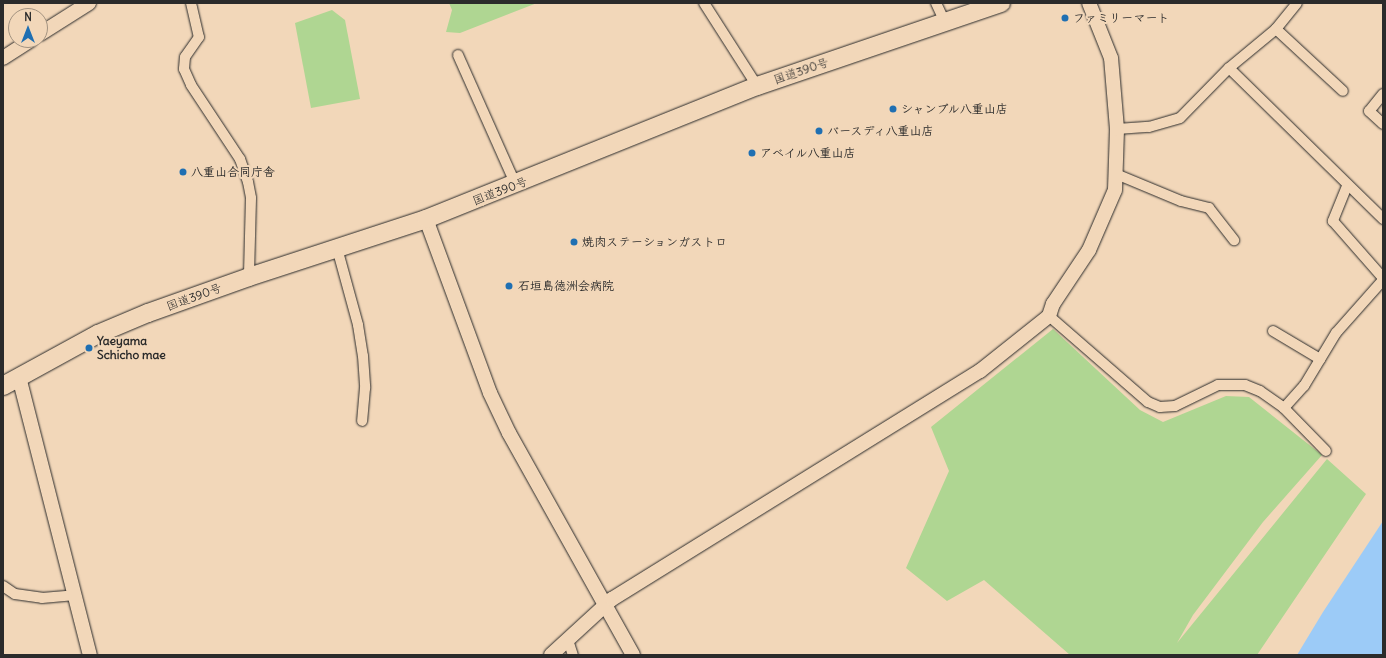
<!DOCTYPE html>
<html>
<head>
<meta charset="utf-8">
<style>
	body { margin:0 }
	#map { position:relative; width:1386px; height:658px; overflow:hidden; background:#f2d7b9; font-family:Delius,"Klee One",sans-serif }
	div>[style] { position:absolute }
	.green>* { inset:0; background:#afd692 }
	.water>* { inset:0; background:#9ccbf7 }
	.roads { filter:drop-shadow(0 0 1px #2b2b2b) drop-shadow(0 0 1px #2b2b2b) }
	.street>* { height:10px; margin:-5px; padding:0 5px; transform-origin:5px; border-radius:5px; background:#f2d7b9 }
	.secondary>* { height:14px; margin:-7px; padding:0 7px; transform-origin:7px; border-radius:7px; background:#f2d7b9 }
	.highway>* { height:18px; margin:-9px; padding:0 9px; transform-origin:9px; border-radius:9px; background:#f2d7b9 }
	.dots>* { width:11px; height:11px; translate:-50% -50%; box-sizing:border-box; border:2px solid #f2d7b9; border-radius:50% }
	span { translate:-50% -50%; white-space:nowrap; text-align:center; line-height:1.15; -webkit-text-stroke:4px #f2d7b9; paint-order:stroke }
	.poi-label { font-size:12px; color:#2b2b2b; font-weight:700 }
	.left { translate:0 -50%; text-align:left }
	.street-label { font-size:12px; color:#2b2b2b }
	.frame { position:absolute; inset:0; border:4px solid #2b2b2b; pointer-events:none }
	.north { position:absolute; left:8px; top:8px; width:40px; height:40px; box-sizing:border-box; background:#f2d7b9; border:1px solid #a29280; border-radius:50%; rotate:0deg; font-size:11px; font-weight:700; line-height:16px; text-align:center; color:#2b2b2b }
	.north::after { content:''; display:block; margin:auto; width:14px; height:18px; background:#1f6fb2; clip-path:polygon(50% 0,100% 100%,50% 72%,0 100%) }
</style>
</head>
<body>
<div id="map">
	<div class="green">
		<i style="clip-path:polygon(449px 3px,537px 3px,460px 33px,446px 32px,452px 10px)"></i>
		<i style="clip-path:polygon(332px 10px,345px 20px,360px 99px,311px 108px,295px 23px)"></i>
		<i style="clip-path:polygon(1053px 329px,1140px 410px,1163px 422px,1226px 396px,1249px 397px,1322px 455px,1263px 522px,1193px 615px,1177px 643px,1327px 459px,1366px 494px,1257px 655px,1070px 655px,984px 580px,947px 601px,906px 568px,949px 471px,931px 427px)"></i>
	</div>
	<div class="water">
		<i style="clip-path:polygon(1383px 521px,1383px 655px,1297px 655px,1323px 612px)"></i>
	</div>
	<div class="roads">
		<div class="street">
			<i style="left:191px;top:3px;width:35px;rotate:77deg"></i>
			<i style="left:199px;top:37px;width:24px;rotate:125deg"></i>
			<i style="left:185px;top:57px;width:12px;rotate:95deg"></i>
			<i style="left:184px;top:69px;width:17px;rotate:66deg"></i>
			<i style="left:191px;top:85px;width:89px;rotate:56.5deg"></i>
			<i style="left:240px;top:159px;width:24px;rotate:71deg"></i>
			<i style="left:248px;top:182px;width:16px;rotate:79deg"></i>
			<i style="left:251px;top:198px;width:79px;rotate:91.5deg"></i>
			<i style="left:704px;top:3px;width:98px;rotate:57.4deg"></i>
			<i style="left:936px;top:3px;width:19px;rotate:65deg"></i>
			<i style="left:1276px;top:29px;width:91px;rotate:42.8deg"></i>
			<i style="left:458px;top:55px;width:142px;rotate:66deg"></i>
			<i style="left:1229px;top:68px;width:216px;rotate:44.4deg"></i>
			<i style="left:1383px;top:94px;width:22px;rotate:129deg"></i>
			<i style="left:1369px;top:111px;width:19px;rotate:43deg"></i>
			<i style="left:1117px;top:129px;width:32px;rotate:-4deg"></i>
			<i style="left:1149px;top:127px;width:32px;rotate:-16deg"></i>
			<i style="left:1180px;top:118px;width:70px;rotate:-45.6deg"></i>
			<i style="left:1229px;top:68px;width:61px;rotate:-39.7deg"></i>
			<i style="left:1276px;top:29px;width:33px;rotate:-51deg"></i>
			<i style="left:1116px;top:174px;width:70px;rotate:22.6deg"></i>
			<i style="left:1181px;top:201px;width:29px;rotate:14deg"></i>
			<i style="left:1209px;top:208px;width:41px;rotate:52deg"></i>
			<i style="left:1347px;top:186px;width:38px;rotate:112deg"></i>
			<i style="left:1333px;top:221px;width:76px;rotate:48.7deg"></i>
			<i style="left:337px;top:248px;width:80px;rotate:74.7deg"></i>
			<i style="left:358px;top:325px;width:31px;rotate:81deg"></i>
			<i style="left:363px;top:356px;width:32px;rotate:86deg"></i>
			<i style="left:365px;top:388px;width:33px;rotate:95deg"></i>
			<i style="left:1049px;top:316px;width:131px;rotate:41deg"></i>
			<i style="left:1148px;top:402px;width:13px;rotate:23deg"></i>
			<i style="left:1160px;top:407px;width:15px;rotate:-4deg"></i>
			<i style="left:1175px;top:406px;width:48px;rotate:-26deg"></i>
			<i style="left:1218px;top:385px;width:27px"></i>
			<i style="left:1245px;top:385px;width:16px;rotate:22deg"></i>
			<i style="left:1260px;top:391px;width:29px;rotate:35deg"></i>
			<i style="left:1284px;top:408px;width:60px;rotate:45.7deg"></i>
			<i style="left:1273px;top:331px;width:55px;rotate:30.8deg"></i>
			<i style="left:1284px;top:408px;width:30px;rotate:-48deg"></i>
			<i style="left:1304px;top:386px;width:62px;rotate:-58.9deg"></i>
			<i style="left:1336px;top:333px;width:71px;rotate:-48.4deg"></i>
			<i style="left:3px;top:586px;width:14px;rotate:34deg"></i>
			<i style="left:15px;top:594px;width:27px;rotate:8deg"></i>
			<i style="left:42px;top:598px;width:33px;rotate:-5deg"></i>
			<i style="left:568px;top:640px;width:16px;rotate:72deg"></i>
		</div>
		<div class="secondary">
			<i style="left:40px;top:34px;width:58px;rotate:-32.3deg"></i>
			<i style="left:3px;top:58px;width:33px;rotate:-33deg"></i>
			<i style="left:426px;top:219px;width:185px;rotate:69.8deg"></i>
			<i style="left:490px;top:393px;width:44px;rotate:64.6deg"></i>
			<i style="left:509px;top:433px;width:254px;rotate:60.8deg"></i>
			<i style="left:19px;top:377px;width:287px;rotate:75.7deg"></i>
			<i style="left:551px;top:655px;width:83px;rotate:-42.6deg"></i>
			<i style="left:612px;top:599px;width:433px;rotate:-31.8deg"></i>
			<i style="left:980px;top:371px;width:88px;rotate:-38.6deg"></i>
			<i style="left:1049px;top:316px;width:13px;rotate:-72deg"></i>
			<i style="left:1053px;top:304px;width:65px;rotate:-56.3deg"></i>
			<i style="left:1089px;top:250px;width:65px;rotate:-66.6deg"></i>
			<i style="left:1115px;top:190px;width:61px;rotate:-88.1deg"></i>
			<i style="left:1117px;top:129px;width:71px;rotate:-94.8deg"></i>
			<i style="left:1111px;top:58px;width:59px;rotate:-111.8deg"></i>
		</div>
		<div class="highway">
			<i style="left:3px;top:386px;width:108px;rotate:-28.7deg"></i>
			<i style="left:98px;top:334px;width:54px;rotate:-22.8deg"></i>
			<i style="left:148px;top:313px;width:107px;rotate:-19.6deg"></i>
			<i style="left:249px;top:277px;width:186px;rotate:-18.1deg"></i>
			<i style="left:426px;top:219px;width:357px;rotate:-21.9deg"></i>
			<i style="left:757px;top:86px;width:258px;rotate:-18.8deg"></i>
		</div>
	</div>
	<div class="dots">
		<i style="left:1065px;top:18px;background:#1f6fb2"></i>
		<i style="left:893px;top:109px;background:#1f6fb2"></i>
		<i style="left:819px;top:131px;background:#1f6fb2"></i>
		<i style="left:752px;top:153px;background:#1f6fb2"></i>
		<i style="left:183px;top:172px;background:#1f6fb2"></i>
		<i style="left:574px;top:242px;background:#1f6fb2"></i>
		<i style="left:509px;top:286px;background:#1f6fb2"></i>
		<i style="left:89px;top:348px;background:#1f6fb2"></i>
	</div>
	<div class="poi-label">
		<span class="left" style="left:1073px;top:18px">ファミリーマート</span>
		<span class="left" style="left:901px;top:109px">シャンブル八重山店</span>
		<span class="left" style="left:827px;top:131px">バースディ八重山店</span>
		<span class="left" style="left:760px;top:153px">アベイル八重山店</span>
		<span class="left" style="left:191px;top:172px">八重山合同庁舎</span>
		<span class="left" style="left:582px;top:242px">焼肉ステーションガストロ</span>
		<span class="left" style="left:518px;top:286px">石垣島徳洲会病院</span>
		<span class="left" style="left:97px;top:348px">Yaeyama<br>Schicho mae</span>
	</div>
	<div class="street-label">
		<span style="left:801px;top:71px;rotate:-19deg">国道390号</span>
		<span style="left:500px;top:191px;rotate:-21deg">国道390号</span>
		<span style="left:194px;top:297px;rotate:-20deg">国道390号</span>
	</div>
	<div class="frame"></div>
	<div class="north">N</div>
</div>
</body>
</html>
